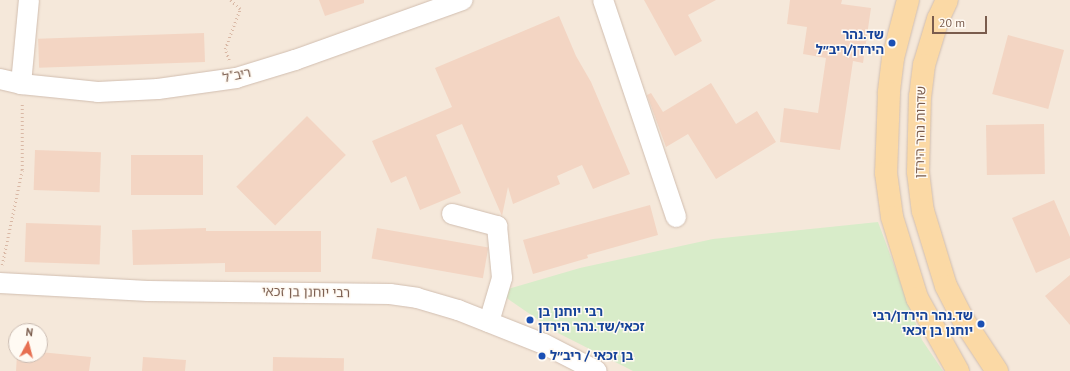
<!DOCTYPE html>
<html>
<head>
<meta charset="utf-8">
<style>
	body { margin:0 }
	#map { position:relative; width:1070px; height:371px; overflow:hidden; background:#fdf6ec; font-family:"PT Sans","Noto Sans Hebrew",sans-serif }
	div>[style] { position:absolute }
	.residential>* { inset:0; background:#f5e8da }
	.green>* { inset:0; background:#d8ecc9 }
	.building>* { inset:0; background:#f3d5c3; transform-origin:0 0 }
	.path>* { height:2.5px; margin-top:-1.25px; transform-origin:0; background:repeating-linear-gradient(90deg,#d9b8a5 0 1px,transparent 0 4px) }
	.roads { filter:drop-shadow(0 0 1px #d1beb0) drop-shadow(0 0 1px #d1beb0) }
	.minor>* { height:20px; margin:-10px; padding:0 10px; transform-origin:10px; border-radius:10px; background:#fff }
	.major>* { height:22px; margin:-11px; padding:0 11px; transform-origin:11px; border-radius:11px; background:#fbd9a5 }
	.dots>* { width:11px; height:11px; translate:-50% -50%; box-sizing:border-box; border:2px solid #fffaf3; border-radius:50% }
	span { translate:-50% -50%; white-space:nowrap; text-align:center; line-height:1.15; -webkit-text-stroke:3px #fffaf3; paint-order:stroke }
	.transit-label { font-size:13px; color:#164399; font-weight:700 }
	.right { translate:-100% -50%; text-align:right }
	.left { translate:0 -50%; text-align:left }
	.street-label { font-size:13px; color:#7a5c4d }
	.north { position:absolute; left:8px; top:323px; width:40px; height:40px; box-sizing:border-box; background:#fffaf3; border:1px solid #cabbb1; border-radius:50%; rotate:7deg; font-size:11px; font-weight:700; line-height:16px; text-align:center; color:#7a5c4d }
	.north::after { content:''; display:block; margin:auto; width:14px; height:18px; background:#e76f51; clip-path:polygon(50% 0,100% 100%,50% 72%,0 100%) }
	.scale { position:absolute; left:932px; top:16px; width:55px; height:18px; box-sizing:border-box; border:2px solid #7a5c4d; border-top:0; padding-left:5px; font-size:12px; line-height:14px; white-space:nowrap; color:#7a5c4d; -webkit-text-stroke:3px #fffaf3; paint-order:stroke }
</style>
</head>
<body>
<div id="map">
	<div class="residential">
		<i style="clip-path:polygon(evenodd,0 0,1070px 0,1070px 371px,0 371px,0 0,16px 331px,40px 331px,40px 355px,16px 355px,16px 331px)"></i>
	</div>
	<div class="green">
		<i style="clip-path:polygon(878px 222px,922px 340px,943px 371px,633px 371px,556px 332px,498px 292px,580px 268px,713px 239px)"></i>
	</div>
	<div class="building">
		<i style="clip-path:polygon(319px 0,364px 0,364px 3px,325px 16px)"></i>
		<i style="clip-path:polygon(644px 0,716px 0,688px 15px,702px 41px,675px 56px)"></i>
		<i style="clip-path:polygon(790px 0,842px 0,841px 4px,871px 8px,863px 63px,853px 61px,840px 150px,780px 142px,784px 108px,818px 113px,826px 58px,803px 54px,807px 27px,787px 24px)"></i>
		<i style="clip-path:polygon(559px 16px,576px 56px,591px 82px,630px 174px,593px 189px,582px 165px,557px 176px,560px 184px,513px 204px,508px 187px,502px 216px,462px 124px,436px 135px,461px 193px,420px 210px,406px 176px,391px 183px,372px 141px,452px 107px,435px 68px)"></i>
		<i style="left:204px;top:33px;width:29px;height:166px;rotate:88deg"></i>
		<i style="left:1008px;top:35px;width:58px;height:61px;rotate:15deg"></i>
		<i style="clip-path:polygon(711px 83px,736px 124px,757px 111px,776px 142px,716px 179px,688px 134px,666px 147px,647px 95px,651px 93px,663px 112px)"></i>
		<i style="left:307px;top:116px;width:55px;height:100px;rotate:45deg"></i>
		<i style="left:1044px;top:124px;width:50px;height:58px;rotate:89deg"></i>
		<i style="left:35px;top:150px;width:66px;height:40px;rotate:2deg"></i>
		<i style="left:131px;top:155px;width:72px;height:40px"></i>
		<i style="clip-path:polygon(1054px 200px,1070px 237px,1070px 258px,1036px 273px,1012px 218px)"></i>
		<i style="clip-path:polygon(650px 205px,658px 235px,587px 255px,588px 258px,533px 274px,523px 240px)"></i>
		<i style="left:26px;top:223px;width:75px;height:39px;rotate:2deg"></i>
		<i style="clip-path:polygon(206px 228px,206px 231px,321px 231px,321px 272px,225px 272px,225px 263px,133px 265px,132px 230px)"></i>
		<i style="left:377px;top:228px;width:113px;height:31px;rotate:10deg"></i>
		<i style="clip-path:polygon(1070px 275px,1070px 325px,1045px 296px)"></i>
		<i style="clip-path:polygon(40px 352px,91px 357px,89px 371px,16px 371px,17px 355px,40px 355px)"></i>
		<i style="clip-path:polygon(143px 357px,186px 360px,185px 371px,142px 371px)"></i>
		<i style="left:273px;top:357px;width:71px;height:14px;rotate:1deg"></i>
	</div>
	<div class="path">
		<i style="left:229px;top:60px;width:12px;rotate:-110deg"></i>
		<i style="left:225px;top:49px;width:43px;rotate:-69.4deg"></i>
		<i style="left:240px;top:9px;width:13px;rotate:-138deg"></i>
		<i style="left:2px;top:265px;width:97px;rotate:-78.1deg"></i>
		<i style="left:22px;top:170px;width:67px;rotate:-90deg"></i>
	</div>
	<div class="roads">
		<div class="minor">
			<i style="left:603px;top:0;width:229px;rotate:71.4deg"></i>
			<i style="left:0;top:79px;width:22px;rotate:13deg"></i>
			<i style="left:21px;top:84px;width:77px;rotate:5.9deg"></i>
			<i style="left:98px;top:92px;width:60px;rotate:-2.9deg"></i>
			<i style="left:158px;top:89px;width:79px;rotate:-8deg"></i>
			<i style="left:236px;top:78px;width:62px;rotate:-17deg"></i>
			<i style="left:295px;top:60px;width:178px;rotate:-19.7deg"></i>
			<i style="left:21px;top:84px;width:84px;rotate:-84.6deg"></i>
			<i style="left:452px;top:214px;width:47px;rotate:14.9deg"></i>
			<i style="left:497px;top:226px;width:52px;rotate:84.5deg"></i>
			<i style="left:502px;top:278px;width:46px;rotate:106.5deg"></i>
			<i style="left:0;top:283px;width:148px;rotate:3.1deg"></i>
			<i style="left:148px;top:291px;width:242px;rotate:0.7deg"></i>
			<i style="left:390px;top:294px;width:27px;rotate:8deg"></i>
			<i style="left:417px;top:298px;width:43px;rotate:16.3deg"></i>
			<i style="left:458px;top:310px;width:92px;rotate:21.6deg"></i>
			<i style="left:544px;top:344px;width:59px;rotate:27deg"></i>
		</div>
		<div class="major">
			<i style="left:908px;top:0;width:60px;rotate:104.5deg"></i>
			<i style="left:893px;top:58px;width:35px;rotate:97deg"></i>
			<i style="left:889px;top:93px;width:80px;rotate:92.1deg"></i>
			<i style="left:886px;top:173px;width:44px;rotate:82.2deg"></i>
			<i style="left:892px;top:217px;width:85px;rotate:72.8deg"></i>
			<i style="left:917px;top:298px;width:84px;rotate:60.7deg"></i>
			<i style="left:947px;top:0;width:21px;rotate:115deg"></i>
			<i style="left:938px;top:19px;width:48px;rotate:106.9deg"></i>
			<i style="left:924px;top:65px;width:31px;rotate:97deg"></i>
			<i style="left:920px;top:96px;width:76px;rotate:91.5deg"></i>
			<i style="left:918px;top:172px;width:39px;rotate:83deg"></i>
			<i style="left:923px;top:211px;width:78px;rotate:73deg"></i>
			<i style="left:946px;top:286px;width:39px;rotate:63deg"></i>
			<i style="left:964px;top:321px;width:60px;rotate:56.6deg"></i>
		</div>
	</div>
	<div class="dots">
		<i style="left:892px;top:43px;background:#1a4fb4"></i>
		<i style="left:530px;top:320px;background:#1a4fb4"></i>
		<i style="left:981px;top:324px;background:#1a4fb4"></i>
		<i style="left:542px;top:356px;background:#1a4fb4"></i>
	</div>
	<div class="transit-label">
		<span class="right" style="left:884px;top:43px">שד.נהר<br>הירדן/ריב״ל</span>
		<span class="left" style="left:538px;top:320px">רבי יוחנן בן<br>זכאי/שד.נהר הירדן</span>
		<span class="right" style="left:973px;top:324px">שד.נהר הירדן/רבי<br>יוחנן בן זכאי</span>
		<span class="left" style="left:550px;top:356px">בן זכאי / ריב״ל</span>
	</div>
	<div class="street-label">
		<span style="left:237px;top:76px;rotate:-12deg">ריב"ל</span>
		<span style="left:921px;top:132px;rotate:-89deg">שדרות נהר הירדן</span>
		<span style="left:306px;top:293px;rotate:1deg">רבי יוחנן בן זכאי</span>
	</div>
	<div class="north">N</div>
	<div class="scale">20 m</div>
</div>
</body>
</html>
